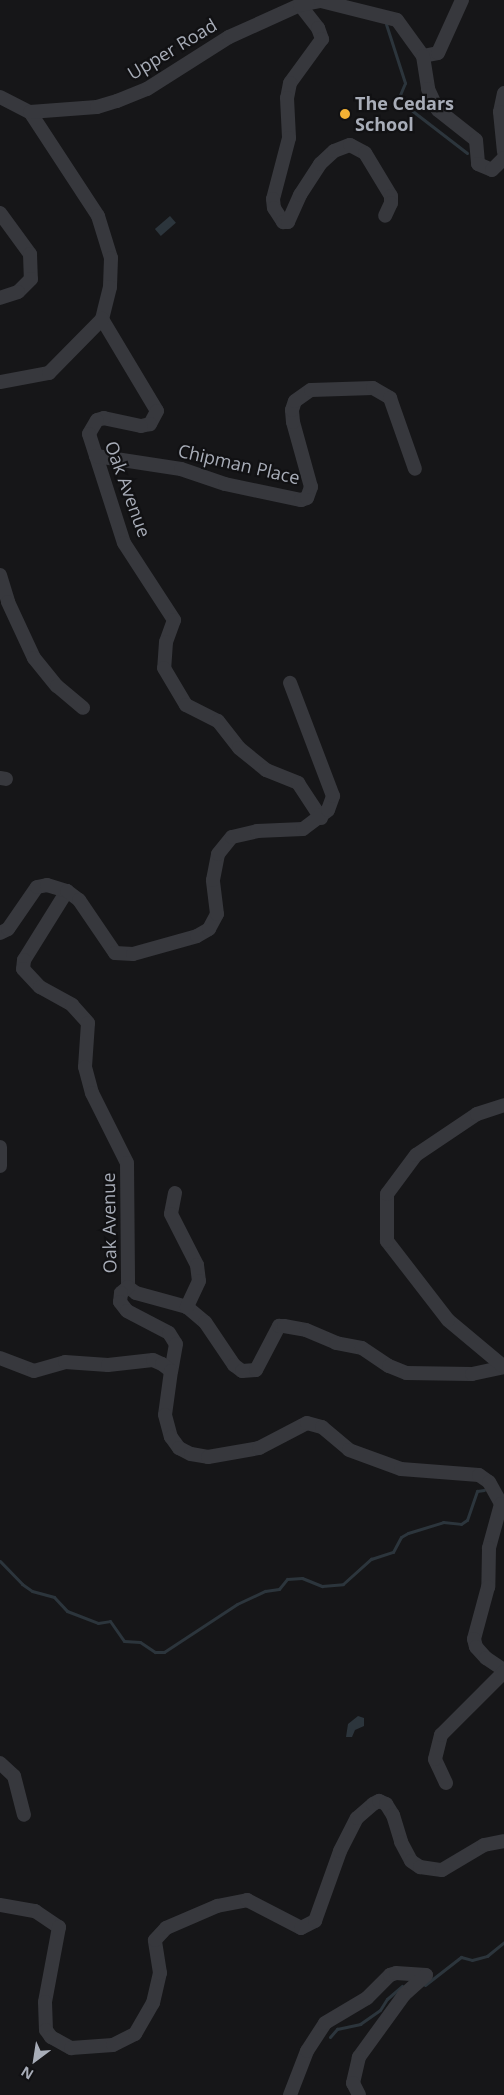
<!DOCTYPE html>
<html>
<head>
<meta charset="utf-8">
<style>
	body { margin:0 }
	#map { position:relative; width:504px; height:2095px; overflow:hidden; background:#161618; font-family:"Open Sans",sans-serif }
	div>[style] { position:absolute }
	.water>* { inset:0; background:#2c353c; transform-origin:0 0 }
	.stream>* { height:3px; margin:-1.5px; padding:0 1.5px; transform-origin:1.5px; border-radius:1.5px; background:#2c353c }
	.minor>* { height:14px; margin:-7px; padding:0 7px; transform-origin:7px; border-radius:7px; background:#37383d }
	.dots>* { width:14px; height:14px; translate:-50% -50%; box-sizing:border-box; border:2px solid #111113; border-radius:50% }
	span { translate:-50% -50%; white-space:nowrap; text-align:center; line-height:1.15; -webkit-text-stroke:4.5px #111113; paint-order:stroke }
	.street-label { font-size:18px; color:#a8adb8 }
	.poi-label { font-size:18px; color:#a8adb8; font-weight:700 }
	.left { translate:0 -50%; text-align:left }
	.north { position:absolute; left:10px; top:2035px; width:50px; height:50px; -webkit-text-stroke:4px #111113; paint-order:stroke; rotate:211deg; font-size:14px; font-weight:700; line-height:20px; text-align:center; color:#a8adb8 }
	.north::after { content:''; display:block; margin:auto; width:18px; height:22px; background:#a8adb8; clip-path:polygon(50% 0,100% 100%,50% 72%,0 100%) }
</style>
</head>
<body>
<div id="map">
	<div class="water">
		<i style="left:170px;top:216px;width:9px;height:20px;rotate:49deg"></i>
		<i style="clip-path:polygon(358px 1716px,364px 1718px,364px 1726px,355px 1730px,352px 1737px,346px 1737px,348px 1724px)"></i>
	</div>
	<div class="stream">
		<i style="left:386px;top:24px;width:62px;rotate:72.1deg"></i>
		<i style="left:405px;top:83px;width:13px;rotate:113deg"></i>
		<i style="left:400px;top:95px;width:13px;rotate:61deg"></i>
		<i style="left:406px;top:106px;width:77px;rotate:37.6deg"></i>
		<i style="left:0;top:1561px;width:32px;rotate:46deg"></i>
		<i style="left:22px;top:1584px;width:12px;rotate:35deg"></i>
		<i style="left:32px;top:1591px;width:23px;rotate:15deg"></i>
		<i style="left:54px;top:1597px;width:19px;rotate:47deg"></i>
		<i style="left:67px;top:1611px;width:33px;rotate:21deg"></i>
		<i style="left:98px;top:1623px;width:12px;rotate:-9deg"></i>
		<i style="left:110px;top:1621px;width:24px;rotate:55deg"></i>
		<i style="left:124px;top:1641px;width:16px;rotate:4deg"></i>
		<i style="left:140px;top:1642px;width:18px;rotate:34deg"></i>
		<i style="left:155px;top:1652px;width:9px"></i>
		<i style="left:164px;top:1652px;width:87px;rotate:-33.3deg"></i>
		<i style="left:237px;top:1604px;width:31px;rotate:-25deg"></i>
		<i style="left:265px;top:1591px;width:14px;rotate:-8deg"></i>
		<i style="left:279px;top:1589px;width:13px;rotate:-51deg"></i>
		<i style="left:287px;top:1579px;width:15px;rotate:-4deg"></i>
		<i style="left:302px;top:1578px;width:22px;rotate:22deg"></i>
		<i style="left:322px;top:1586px;width:21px;rotate:-5deg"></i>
		<i style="left:343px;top:1584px;width:38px;rotate:-42deg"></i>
		<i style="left:371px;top:1559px;width:23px;rotate:-18deg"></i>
		<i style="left:393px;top:1552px;width:17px;rotate:-62deg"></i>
		<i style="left:401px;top:1537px;width:8px;rotate:-30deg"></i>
		<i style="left:408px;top:1533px;width:37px;rotate:-17deg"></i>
		<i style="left:443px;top:1522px;width:18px;rotate:6deg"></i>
		<i style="left:461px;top:1524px;width:7px;rotate:-34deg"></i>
		<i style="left:467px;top:1520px;width:31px;rotate:-71deg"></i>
		<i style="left:477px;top:1491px;width:7px;rotate:-8deg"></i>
		<i style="left:425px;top:1985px;width:46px;rotate:-37.9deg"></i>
		<i style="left:461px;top:1957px;width:11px;rotate:15deg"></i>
		<i style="left:472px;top:1960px;width:16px;rotate:-15deg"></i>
		<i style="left:487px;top:1956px;width:22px;rotate:-39deg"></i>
		<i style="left:330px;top:2037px;width:11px;rotate:-49deg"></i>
		<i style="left:337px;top:2029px;width:24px;rotate:-12deg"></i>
		<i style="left:360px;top:2024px;width:24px;rotate:-35deg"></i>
		<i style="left:380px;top:2010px;width:13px;rotate:-58deg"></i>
		<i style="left:387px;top:1999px;width:20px;rotate:-41deg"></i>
	</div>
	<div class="minor">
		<i style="left:300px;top:5px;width:29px;rotate:52deg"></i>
		<i style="left:318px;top:28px;width:12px;rotate:70deg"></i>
		<i style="left:322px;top:39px;width:54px;rotate:126deg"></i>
		<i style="left:290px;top:83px;width:15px;rotate:101deg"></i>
		<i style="left:287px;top:98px;width:40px;rotate:87.1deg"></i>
		<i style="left:289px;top:138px;width:63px;rotate:104.7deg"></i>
		<i style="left:273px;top:199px;width:9px;rotate:84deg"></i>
		<i style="left:274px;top:208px;width:17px;rotate:57deg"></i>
		<i style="left:283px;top:222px;width:5px"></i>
		<i style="left:288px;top:222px;width:30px;rotate:-66deg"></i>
		<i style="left:300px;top:195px;width:37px;rotate:-57deg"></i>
		<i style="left:320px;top:164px;width:19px;rotate:-43deg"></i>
		<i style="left:334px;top:151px;width:17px;rotate:-21deg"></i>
		<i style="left:350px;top:145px;width:17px;rotate:28deg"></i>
		<i style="left:365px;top:153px;width:50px;rotate:58.8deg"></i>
		<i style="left:391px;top:196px;width:7px;rotate:90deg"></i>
		<i style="left:391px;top:203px;width:14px;rotate:115deg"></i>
		<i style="left:423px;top:56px;width:15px;rotate:-11deg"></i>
		<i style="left:438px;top:53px;width:58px;rotate:-65.6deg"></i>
		<i style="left:504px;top:93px;width:19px;rotate:102deg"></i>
		<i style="left:500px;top:112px;width:40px;rotate:84.3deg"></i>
		<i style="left:0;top:97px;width:34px;rotate:27deg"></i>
		<i style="left:30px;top:112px;width:124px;rotate:56.8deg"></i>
		<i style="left:98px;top:216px;width:44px;rotate:72.8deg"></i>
		<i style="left:111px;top:258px;width:29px;rotate:92deg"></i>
		<i style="left:110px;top:287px;width:33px;rotate:104deg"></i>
		<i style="left:102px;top:319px;width:107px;rotate:59.1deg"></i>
		<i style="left:157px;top:411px;width:15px;rotate:118deg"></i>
		<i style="left:150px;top:424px;width:9px;rotate:167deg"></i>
		<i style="left:141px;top:426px;width:38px;rotate:-168deg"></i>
		<i style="left:104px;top:418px;width:7px;rotate:164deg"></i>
		<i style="left:97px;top:420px;width:16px;rotate:120deg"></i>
		<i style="left:89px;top:434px;width:114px;rotate:72.2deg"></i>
		<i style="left:124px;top:543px;width:92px;rotate:57deg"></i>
		<i style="left:174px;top:620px;width:23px;rotate:110deg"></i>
		<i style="left:166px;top:642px;width:26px;rotate:94deg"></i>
		<i style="left:164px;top:668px;width:43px;rotate:59.3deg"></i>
		<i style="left:186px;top:705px;width:36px;rotate:27deg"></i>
		<i style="left:218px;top:721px;width:34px;rotate:52deg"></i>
		<i style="left:239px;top:748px;width:35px;rotate:39deg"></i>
		<i style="left:266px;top:770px;width:35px;rotate:22deg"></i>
		<i style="left:298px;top:783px;width:42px;rotate:56.7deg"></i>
		<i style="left:30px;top:112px;width:67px;rotate:-4.3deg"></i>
		<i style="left:97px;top:107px;width:21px;rotate:-17deg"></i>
		<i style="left:117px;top:101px;width:32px;rotate:-22deg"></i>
		<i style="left:147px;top:89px;width:97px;rotate:-32.4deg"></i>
		<i style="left:229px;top:37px;width:78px;rotate:-24.3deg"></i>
		<i style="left:300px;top:5px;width:21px;rotate:-11deg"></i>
		<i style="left:321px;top:1px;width:78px;rotate:14deg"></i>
		<i style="left:397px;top:20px;width:44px;rotate:54.2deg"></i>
		<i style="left:423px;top:56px;width:33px;rotate:81deg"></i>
		<i style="left:428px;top:89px;width:23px;rotate:65deg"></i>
		<i style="left:438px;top:110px;width:48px;rotate:38.3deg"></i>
		<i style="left:476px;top:140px;width:24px;rotate:85deg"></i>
		<i style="left:478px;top:164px;width:15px;rotate:23deg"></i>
		<i style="left:492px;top:170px;width:17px;rotate:-45deg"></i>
		<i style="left:0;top:213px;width:51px;rotate:53.8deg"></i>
		<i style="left:30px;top:254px;width:25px;rotate:88deg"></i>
		<i style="left:31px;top:279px;width:18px;rotate:135deg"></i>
		<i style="left:18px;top:292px;width:19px;rotate:162deg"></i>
		<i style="left:0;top:382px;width:50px;rotate:-10.4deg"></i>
		<i style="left:49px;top:373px;width:76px;rotate:-45.5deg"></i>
		<i style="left:96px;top:456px;width:86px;rotate:8.7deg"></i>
		<i style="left:181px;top:469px;width:46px;rotate:18.8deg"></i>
		<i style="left:225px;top:484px;width:78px;rotate:11.9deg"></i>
		<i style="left:301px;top:500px;width:6px;rotate:-18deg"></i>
		<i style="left:307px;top:498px;width:12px;rotate:-70deg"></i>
		<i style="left:311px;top:487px;width:67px;rotate:-105.5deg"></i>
		<i style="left:293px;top:422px;width:12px;rotate:-95deg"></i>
		<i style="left:292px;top:410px;width:9px;rotate:-72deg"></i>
		<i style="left:295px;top:401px;width:19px;rotate:-35deg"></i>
		<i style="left:311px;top:390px;width:62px;rotate:-1.8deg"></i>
		<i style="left:373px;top:388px;width:20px;rotate:30deg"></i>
		<i style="left:390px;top:398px;width:75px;rotate:70.6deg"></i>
		<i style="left:0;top:575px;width:28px;rotate:73deg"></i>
		<i style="left:8px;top:602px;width:62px;rotate:65.1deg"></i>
		<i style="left:34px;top:658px;width:36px;rotate:51deg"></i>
		<i style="left:57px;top:686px;width:34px;rotate:40deg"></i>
		<i style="left:0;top:778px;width:6px;rotate:9deg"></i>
		<i style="left:67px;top:891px;width:81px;rotate:121.9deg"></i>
		<i style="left:24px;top:960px;width:9px;rotate:96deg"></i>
		<i style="left:23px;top:969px;width:25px;rotate:47deg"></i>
		<i style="left:40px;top:987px;width:37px;rotate:29deg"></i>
		<i style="left:72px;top:1005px;width:24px;rotate:48deg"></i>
		<i style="left:88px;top:1023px;width:44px;rotate:93.9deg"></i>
		<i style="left:85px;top:1067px;width:27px;rotate:75deg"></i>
		<i style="left:92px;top:1093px;width:78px;rotate:63.4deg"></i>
		<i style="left:127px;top:1163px;width:124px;rotate:89.5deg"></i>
		<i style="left:128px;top:1287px;width:10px;rotate:37deg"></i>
		<i style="left:136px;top:1293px;width:53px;rotate:15.4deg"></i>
		<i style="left:187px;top:1307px;width:23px;rotate:40deg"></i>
		<i style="left:205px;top:1322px;width:52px;rotate:56deg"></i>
		<i style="left:234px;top:1365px;width:10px;rotate:37deg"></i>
		<i style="left:242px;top:1371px;width:14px;rotate:-4deg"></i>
		<i style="left:256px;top:1370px;width:50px;rotate:-62.4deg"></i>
		<i style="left:279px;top:1326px;width:5px"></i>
		<i style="left:284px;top:1326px;width:22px;rotate:10deg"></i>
		<i style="left:306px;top:1330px;width:33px;rotate:23deg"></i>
		<i style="left:336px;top:1343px;width:26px;rotate:11deg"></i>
		<i style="left:362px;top:1348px;width:32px;rotate:34deg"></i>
		<i style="left:389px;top:1366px;width:18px;rotate:22deg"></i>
		<i style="left:406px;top:1373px;width:66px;rotate:0.9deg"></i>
		<i style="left:472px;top:1374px;width:33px;rotate:-12deg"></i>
		<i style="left:0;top:933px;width:9px;rotate:-27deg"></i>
		<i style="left:8px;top:929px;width:51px;rotate:-55.4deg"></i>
		<i style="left:37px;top:887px;width:10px;rotate:-11deg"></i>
		<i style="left:47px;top:885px;width:21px;rotate:17deg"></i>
		<i style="left:67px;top:891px;width:15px;rotate:37deg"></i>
		<i style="left:79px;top:900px;width:64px;rotate:55.8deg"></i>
		<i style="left:115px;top:953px;width:18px;rotate:3deg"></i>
		<i style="left:133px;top:954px;width:66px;rotate:-15.7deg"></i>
		<i style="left:197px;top:936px;width:14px;rotate:-30deg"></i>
		<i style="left:209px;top:929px;width:17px;rotate:-62deg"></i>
		<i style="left:217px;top:914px;width:34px;rotate:-97deg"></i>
		<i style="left:213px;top:880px;width:26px;rotate:-79deg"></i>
		<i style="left:218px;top:854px;width:22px;rotate:-51deg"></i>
		<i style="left:232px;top:837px;width:26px;rotate:-13deg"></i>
		<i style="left:257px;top:831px;width:46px;rotate:-2.5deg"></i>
		<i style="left:303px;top:829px;width:31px;rotate:-37deg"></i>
		<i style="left:328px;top:810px;width:15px;rotate:-70deg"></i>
		<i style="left:333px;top:796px;width:121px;rotate:-110.8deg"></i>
		<i style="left:0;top:1147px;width:19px;rotate:90deg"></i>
		<i style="left:175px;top:1193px;width:21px;rotate:101deg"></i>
		<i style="left:171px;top:1214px;width:57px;rotate:63deg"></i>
		<i style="left:197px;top:1265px;width:16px;rotate:83deg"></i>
		<i style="left:199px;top:1281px;width:29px;rotate:115deg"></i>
		<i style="left:128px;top:1287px;width:9px;rotate:139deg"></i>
		<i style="left:121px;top:1293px;width:9px;rotate:96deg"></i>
		<i style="left:120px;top:1302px;width:11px;rotate:52deg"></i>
		<i style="left:127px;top:1311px;width:47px;rotate:27.6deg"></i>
		<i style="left:169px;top:1333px;width:13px;rotate:58deg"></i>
		<i style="left:176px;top:1344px;width:27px;rotate:100deg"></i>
		<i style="left:0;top:1358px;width:36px;rotate:21deg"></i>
		<i style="left:34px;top:1371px;width:32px;rotate:-16deg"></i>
		<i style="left:65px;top:1362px;width:43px;rotate:4deg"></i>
		<i style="left:108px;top:1365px;width:45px;rotate:-6.3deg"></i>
		<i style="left:153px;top:1360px;width:10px;rotate:24deg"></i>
		<i style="left:162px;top:1364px;width:11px;rotate:38deg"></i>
		<i style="left:171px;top:1371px;width:44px;rotate:97.8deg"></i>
		<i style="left:165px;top:1415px;width:23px;rotate:75deg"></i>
		<i style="left:171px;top:1437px;width:14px;rotate:54deg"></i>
		<i style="left:179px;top:1448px;width:13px;rotate:27deg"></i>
		<i style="left:191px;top:1454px;width:17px;rotate:10deg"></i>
		<i style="left:208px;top:1457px;width:52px;rotate:-10deg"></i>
		<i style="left:259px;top:1448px;width:54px;rotate:-27.5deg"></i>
		<i style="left:307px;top:1423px;width:16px;rotate:15deg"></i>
		<i style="left:322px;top:1427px;width:35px;rotate:40deg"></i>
		<i style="left:349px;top:1450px;width:55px;rotate:20.1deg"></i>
		<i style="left:401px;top:1469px;width:78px;rotate:4.4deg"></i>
		<i style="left:479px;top:1475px;width:12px;rotate:35deg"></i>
		<i style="left:489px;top:1482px;width:25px;rotate:61deg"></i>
		<i style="left:501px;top:1504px;width:46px;rotate:105.3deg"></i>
		<i style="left:489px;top:1548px;width:39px;rotate:91deg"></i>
		<i style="left:488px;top:1587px;width:54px;rotate:105.1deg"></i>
		<i style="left:474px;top:1639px;width:8px;rotate:76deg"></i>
		<i style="left:476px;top:1647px;width:15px;rotate:48deg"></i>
		<i style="left:486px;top:1658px;width:22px;rotate:34deg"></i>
		<i style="left:504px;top:1367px;width:73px;rotate:-140deg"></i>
		<i style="left:448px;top:1320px;width:100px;rotate:-127.7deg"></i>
		<i style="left:387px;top:1241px;width:47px;rotate:-90deg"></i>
		<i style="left:387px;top:1194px;width:49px;rotate:-53.4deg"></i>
		<i style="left:416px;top:1155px;width:73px;rotate:-33.9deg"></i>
		<i style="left:477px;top:1114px;width:28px;rotate:-18deg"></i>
		<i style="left:0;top:1763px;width:19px;rotate:43deg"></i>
		<i style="left:14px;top:1776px;width:40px;rotate:75.6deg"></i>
		<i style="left:446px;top:1783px;width:26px;rotate:-115deg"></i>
		<i style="left:435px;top:1759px;width:25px;rotate:-76deg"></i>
		<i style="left:441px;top:1735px;width:89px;rotate:-45deg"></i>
		<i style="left:0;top:1905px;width:36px;rotate:10deg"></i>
		<i style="left:35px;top:1911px;width:29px;rotate:34deg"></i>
		<i style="left:59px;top:1927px;width:76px;rotate:100.6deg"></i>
		<i style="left:45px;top:2002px;width:28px;rotate:88deg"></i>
		<i style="left:46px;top:2030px;width:9px;rotate:54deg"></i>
		<i style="left:51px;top:2037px;width:23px;rotate:29deg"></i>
		<i style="left:71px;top:2048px;width:42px;rotate:-4.1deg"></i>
		<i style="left:113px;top:2045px;width:25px;rotate:-27deg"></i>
		<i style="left:135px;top:2034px;width:36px;rotate:-60deg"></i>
		<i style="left:153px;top:2003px;width:31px;rotate:-77deg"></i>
		<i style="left:160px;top:1973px;width:33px;rotate:-99deg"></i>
		<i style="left:155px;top:1940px;width:16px;rotate:-47deg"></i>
		<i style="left:166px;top:1928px;width:56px;rotate:-23.3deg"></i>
		<i style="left:217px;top:1906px;width:31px;rotate:-11deg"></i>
		<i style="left:247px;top:1900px;width:61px;rotate:27.4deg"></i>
		<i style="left:301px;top:1928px;width:16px;rotate:-27deg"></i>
		<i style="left:315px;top:1921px;width:74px;rotate:-70.3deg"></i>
		<i style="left:340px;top:1851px;width:37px;rotate:-63deg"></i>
		<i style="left:357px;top:1818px;width:21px;rotate:-41deg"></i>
		<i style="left:373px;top:1804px;width:7px;rotate:-27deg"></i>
		<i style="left:379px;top:1801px;width:8px;rotate:23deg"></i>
		<i style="left:386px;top:1804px;width:13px;rotate:58deg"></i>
		<i style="left:393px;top:1815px;width:28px;rotate:73deg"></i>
		<i style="left:401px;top:1842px;width:21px;rotate:62deg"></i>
		<i style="left:411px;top:1861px;width:11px;rotate:34deg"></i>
		<i style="left:420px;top:1867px;width:22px;rotate:8deg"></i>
		<i style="left:442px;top:1870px;width:49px;rotate:-30.8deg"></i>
		<i style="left:484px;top:1845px;width:20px;rotate:-11deg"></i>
		<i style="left:290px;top:2095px;width:47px;rotate:-68.9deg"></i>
		<i style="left:307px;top:2051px;width:33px;rotate:-57deg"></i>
		<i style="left:325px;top:2023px;width:49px;rotate:-30.8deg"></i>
		<i style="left:367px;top:1998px;width:33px;rotate:-45deg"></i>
		<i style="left:390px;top:1975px;width:6px;rotate:-18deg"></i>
		<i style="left:396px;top:1973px;width:30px;rotate:4deg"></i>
		<i style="left:426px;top:1975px;width:30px;rotate:138deg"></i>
		<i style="left:404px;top:1995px;width:77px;rotate:126deg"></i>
		<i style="left:359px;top:2057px;width:27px;rotate:103deg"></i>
		<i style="left:353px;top:2083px;width:13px;rotate:63deg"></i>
	</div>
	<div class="dots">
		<i style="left:345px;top:114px;background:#f2b134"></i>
	</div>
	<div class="street-label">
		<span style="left:172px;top:49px;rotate:-31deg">Upper Road</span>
		<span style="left:239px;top:464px;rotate:13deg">Chipman Place</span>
		<span style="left:128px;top:489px;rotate:70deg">Oak Avenue</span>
		<span style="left:109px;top:1223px;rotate:-91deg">Oak Avenue</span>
	</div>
	<div class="poi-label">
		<span class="left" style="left:355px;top:114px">The Cedars<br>School</span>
	</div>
	<div class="north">N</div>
</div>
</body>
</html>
